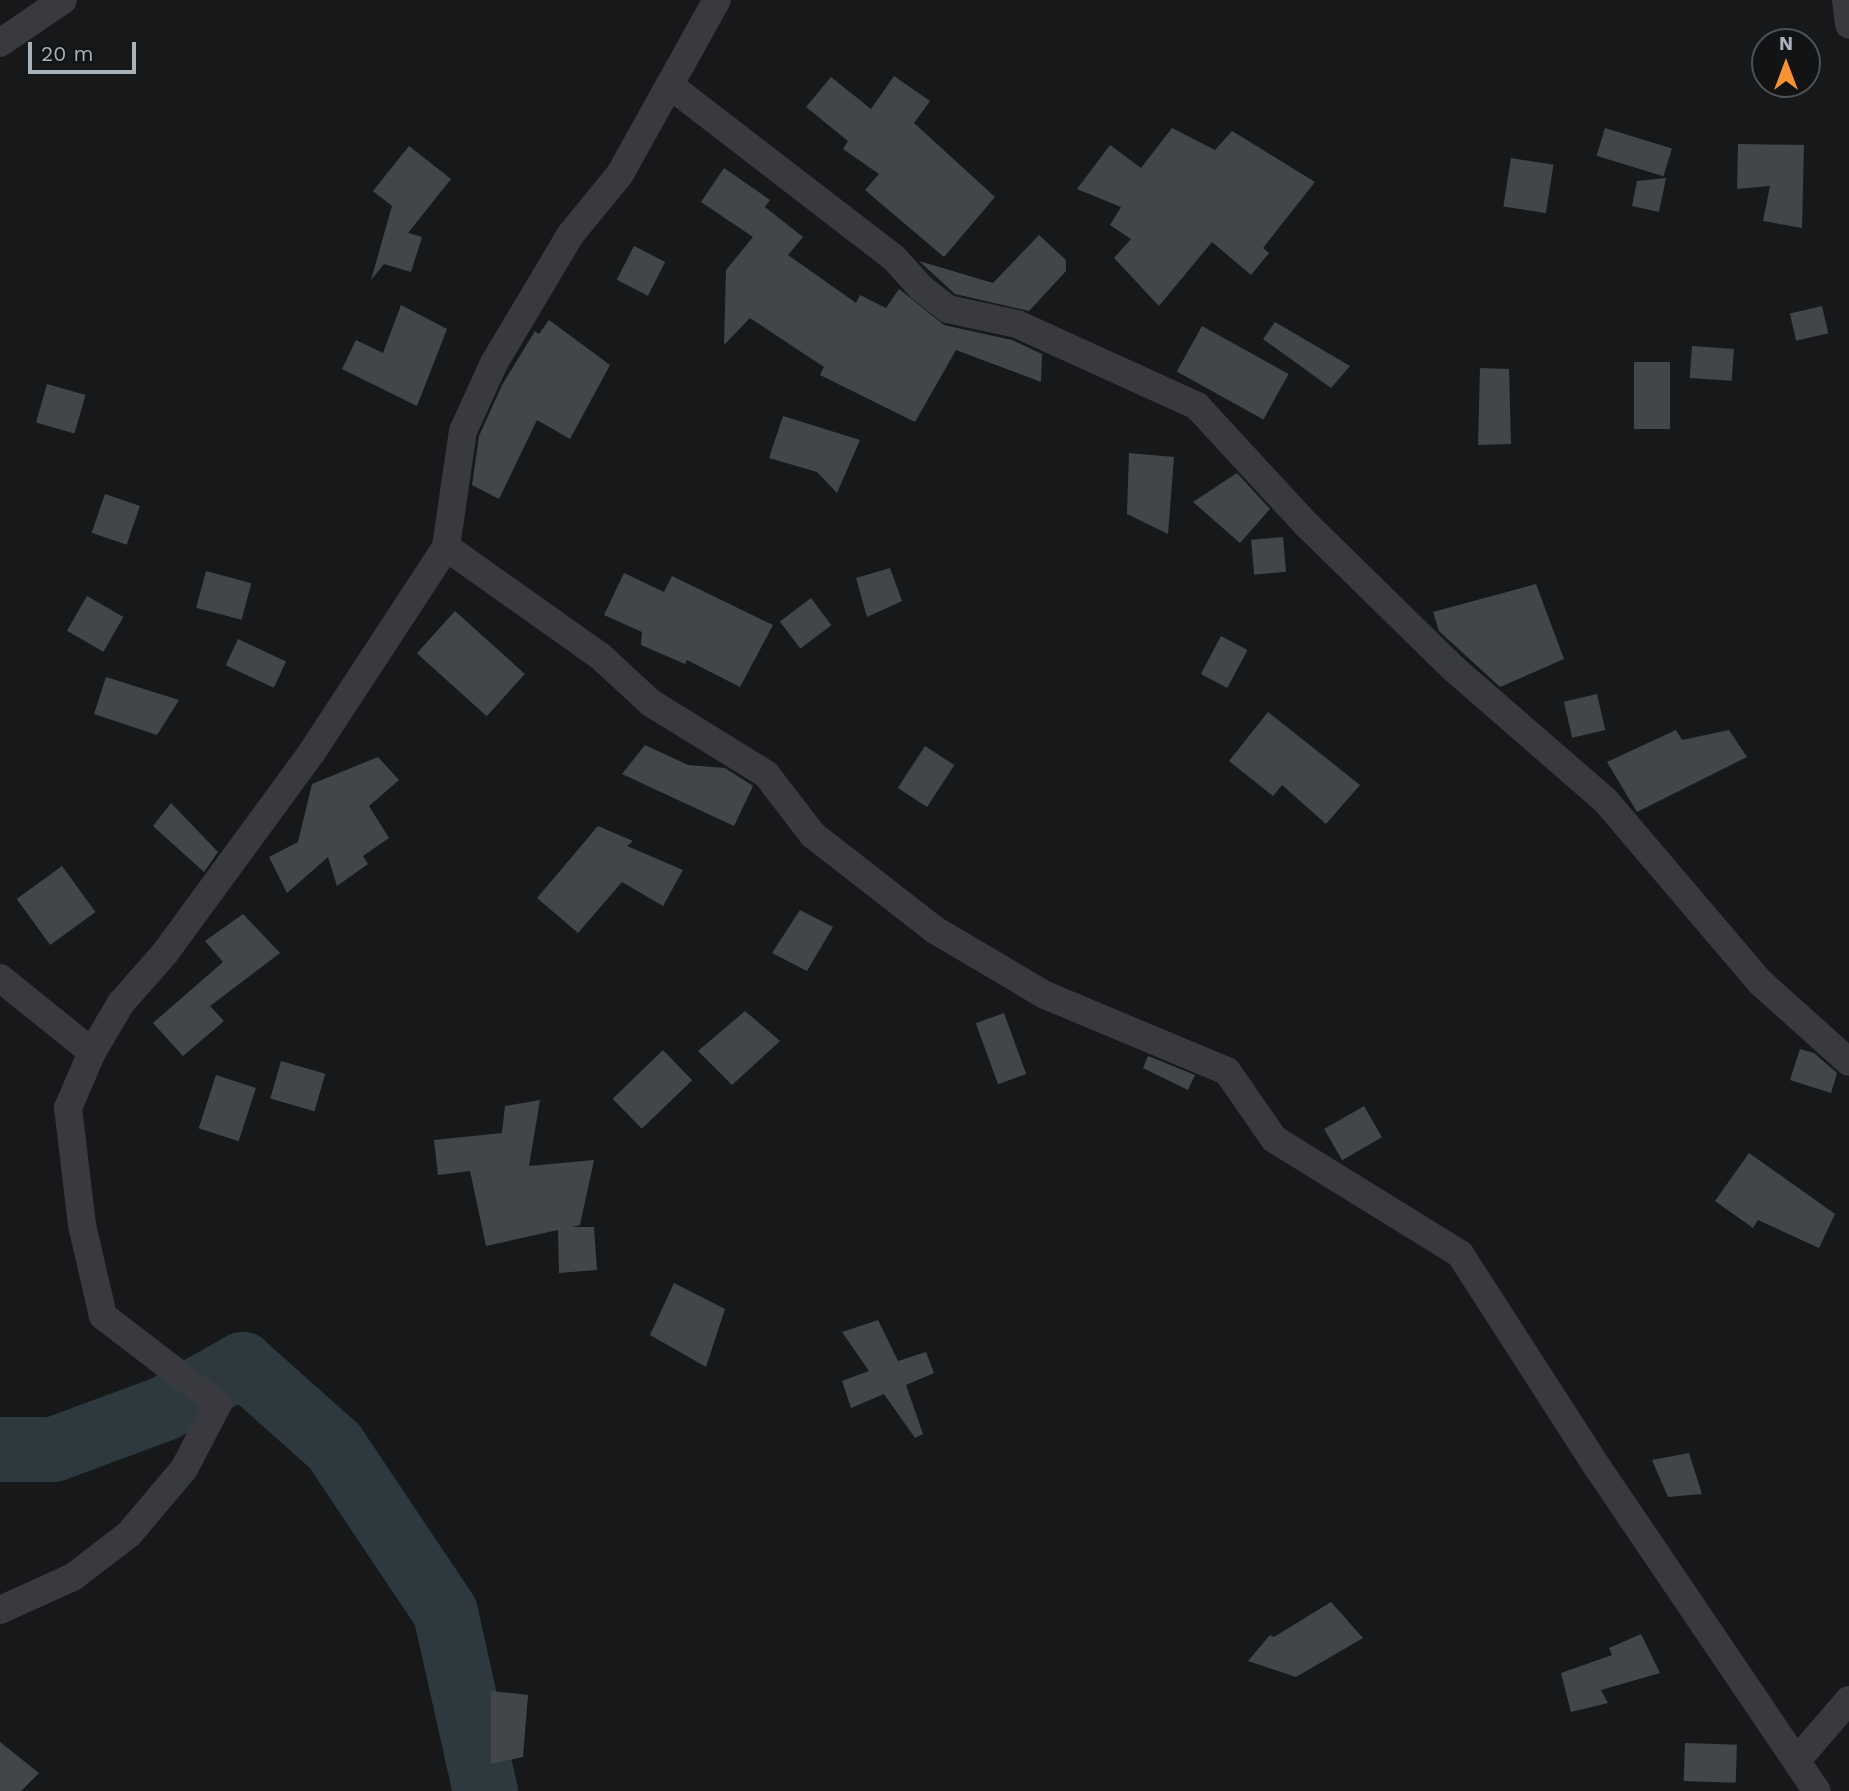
<!DOCTYPE html>
<html>
<head>
<meta charset="utf-8">
<style>
	body { margin:0 }
	#map { position:relative; width:1849px; height:1791px; overflow:hidden; background:#171819; font-family:"Work Sans",sans-serif }
	div>[style] { position:absolute }
	.river>* { height:65px; margin:-32.5px; padding:0 32.5px; transform-origin:32.5px; border-radius:32.5px; background:#2d393e }
	.building>* { inset:0; background:#434649; transform-origin:0 0 }
	.street>* { height:28px; margin:-14px; padding:0 14px; transform-origin:14px; border-radius:14px; background:#383a3f }
	span { translate:-50% -50%; white-space:nowrap; text-align:center; line-height:1.15; -webkit-text-stroke:5px #121314; paint-order:stroke }
	.north { position:absolute; left:1751px; top:28px; width:70px; height:70px; box-sizing:border-box; background:#121314; border:2px solid #4e5256; border-radius:50%; rotate:0deg; font-size:19px; font-weight:700; line-height:28px; text-align:center; color:#a9b1ba }
	.north::after { content:''; display:block; margin:auto; width:24px; height:32px; background:#f79332; clip-path:polygon(50% 0,100% 100%,50% 72%,0 100%) }
	.scale { position:absolute; left:28px; top:42px; width:108px; height:32px; box-sizing:border-box; border:4px solid #a9b1ba; border-top:0; padding-left:9px; font-size:21px; line-height:24px; white-space:nowrap; color:#a9b1ba; -webkit-text-stroke:5px #121314; paint-order:stroke }
</style>
</head>
<body>
<div id="map">
	<div class="river">
		<i style="left:0;top:1449px;width:53px"></i>
		<i style="left:53px;top:1449px;width:118px;rotate:-20.3deg"></i>
		<i style="left:164px;top:1408px;width:90px;rotate:-29.4deg"></i>
		<i style="left:242px;top:1364px;width:123px;rotate:41.7deg"></i>
		<i style="left:334px;top:1446px;width:200px;rotate:56.2deg"></i>
		<i style="left:445px;top:1612px;width:183px;rotate:77.4deg"></i>
	</div>
	<div class="building">
		<i style="clip-path:polygon(894px 76px,930px 101px,914px 123px,995px 197px,944px 257px,865px 190px,879px 174px,843px 149px,848px 141px,806px 107px,831px 77px,871px 109px)"></i>
		<i style="clip-path:polygon(1172px 128px,1215px 150px,1232px 131px,1315px 182px,1263px 248px,1269px 253px,1251px 275px,1212px 242px,1159px 306px,1114px 258px,1131px 239px,1110px 225px,1121px 207px,1077px 189px,1110px 145px,1141px 168px)"></i>
		<i style="left:1605px;top:128px;width:70px;height:29px;rotate:17deg"></i>
		<i style="clip-path:polygon(1738px 144px,1804px 145px,1802px 228px,1763px 221px,1770px 186px,1737px 189px)"></i>
		<i style="clip-path:polygon(409px 146px,451px 179px,408px 233px,422px 237px,411px 272px,384px 264px,371px 280px,392px 206px,373px 191px)"></i>
		<i style="left:1511px;top:158px;width:43px;height:49px;rotate:9deg"></i>
		<i style="clip-path:polygon(724px 168px,770px 200px,765px 207px,803px 237px,788px 255px,856px 303px,860px 295px,886px 308px,899px 289px,944px 325px,1012px 340px,1042px 354px,1041px 382px,956px 350px,915px 422px,820px 375px,824px 367px,750px 318px,724px 345px,726px 270px,753px 237px,701px 202px)"></i>
		<i style="clip-path:polygon(1666px 178px,1659px 212px,1632px 206px,1637px 181px)"></i>
		<i style="clip-path:polygon(1039px 235px,1066px 260px,1066px 271px,1029px 311px,955px 294px,919px 261px,993px 283px)"></i>
		<i style="left:634px;top:246px;width:35px;height:38px;rotate:27deg"></i>
		<i style="clip-path:polygon(401px 305px,447px 329px,417px 406px,342px 369px,356px 340px,383px 353px)"></i>
		<i style="left:1822px;top:306px;width:28px;height:33px;rotate:77deg"></i>
		<i style="clip-path:polygon(549px 320px,610px 365px,570px 439px,537px 420px,499px 499px,472px 485px,479px 436px,502px 385px,535px 331px,539px 334px)"></i>
		<i style="clip-path:polygon(1275px 322px,1350px 366px,1331px 388px,1263px 339px)"></i>
		<i style="left:1202px;top:326px;width:99px;height:52px;rotate:29deg"></i>
		<i style="left:1692px;top:346px;width:42px;height:32px;rotate:4deg"></i>
		<i style="left:1634px;top:362px;width:36px;height:67px"></i>
		<i style="clip-path:polygon(1480px 368px,1509px 369px,1511px 444px,1478px 445px)"></i>
		<i style="left:47px;top:384px;width:40px;height:40px;rotate:16deg"></i>
		<i style="clip-path:polygon(783px 416px,860px 440px,837px 493px,817px 472px,769px 458px)"></i>
		<i style="clip-path:polygon(1129px 453px,1174px 457px,1168px 534px,1127px 514px)"></i>
		<i style="clip-path:polygon(1237px 473px,1270px 509px,1240px 543px,1193px 502px)"></i>
		<i style="left:105px;top:494px;width:37px;height:41px;rotate:19deg"></i>
		<i style="left:1283px;top:537px;width:35px;height:32px;rotate:85deg"></i>
		<i style="clip-path:polygon(890px 568px,902px 601px,867px 617px,856px 578px)"></i>
		<i style="left:206px;top:571px;width:47px;height:38px;rotate:15deg"></i>
		<i style="clip-path:polygon(624px 573px,664px 592px,672px 576px,773px 625px,740px 687px,687px 660px,685px 664px,641px 645px,642px 632px,604px 615px)"></i>
		<i style="clip-path:polygon(1536px 584px,1564px 659px,1500px 687px,1439px 631px,1433px 612px)"></i>
		<i style="left:87px;top:596px;width:42px;height:40px;rotate:30deg"></i>
		<i style="left:811px;top:598px;width:34px;height:39px;rotate:53deg"></i>
		<i style="left:455px;top:611px;width:94px;height:57px;rotate:42deg"></i>
		<i style="left:1221px;top:636px;width:30px;height:43px;rotate:28deg"></i>
		<i style="left:238px;top:639px;width:53px;height:29px;rotate:25deg"></i>
		<i style="clip-path:polygon(106px 677px,179px 700px,157px 735px,94px 714px)"></i>
		<i style="left:1597px;top:694px;width:37px;height:34px;rotate:77deg"></i>
		<i style="clip-path:polygon(1268px 712px,1360px 785px,1326px 824px,1282px 785px,1273px 796px,1229px 761px)"></i>
		<i style="clip-path:polygon(1676px 730px,1682px 740px,1729px 730px,1747px 757px,1637px 812px,1607px 762px)"></i>
		<i style="clip-path:polygon(645px 745px,688px 765px,725px 768px,753px 786px,734px 826px,622px 774px)"></i>
		<i style="left:925px;top:746px;width:35px;height:50px;rotate:33deg"></i>
		<i style="clip-path:polygon(378px 757px,399px 780px,369px 806px,389px 838px,363px 856px,368px 864px,337px 886px,328px 857px,287px 893px,269px 857px,298px 842px,312px 784px)"></i>
		<i style="clip-path:polygon(171px 803px,218px 852px,204px 872px,153px 826px)"></i>
		<i style="clip-path:polygon(598px 826px,633px 841px,627px 846px,683px 870px,663px 906px,622px 882px,578px 933px,537px 898px)"></i>
		<i style="left:62px;top:866px;width:57px;height:56px;rotate:54deg"></i>
		<i style="clip-path:polygon(800px 910px,833px 927px,807px 971px,772px 953px)"></i>
		<i style="clip-path:polygon(243px 914px,280px 953px,210px 1006px,224px 1021px,183px 1056px,153px 1023px,223px 962px,205px 941px)"></i>
		<i style="clip-path:polygon(745px 1011px,780px 1041px,732px 1085px,698px 1051px)"></i>
		<i style="left:1004px;top:1013px;width:65px;height:30px;rotate:70deg"></i>
		<i style="clip-path:polygon(1800px 1049px,1814px 1053px,1837px 1073px,1831px 1093px,1790px 1080px)"></i>
		<i style="left:663px;top:1050px;width:42px;height:70px;rotate:46deg"></i>
		<i style="clip-path:polygon(1148px 1056px,1195px 1075px,1188px 1090px,1143px 1068px)"></i>
		<i style="left:281px;top:1061px;width:46px;height:39px;rotate:16deg"></i>
		<i style="left:216px;top:1075px;width:42px;height:56px;rotate:18deg"></i>
		<i style="clip-path:polygon(540px 1100px,529px 1166px,594px 1160px,580px 1225px,572px 1227px,594px 1227px,597px 1270px,559px 1273px,558px 1230px,486px 1246px,470px 1171px,438px 1175px,434px 1140px,502px 1133px,505px 1106px)"></i>
		<i style="left:1364px;top:1106px;width:36px;height:46px;rotate:60deg"></i>
		<i style="clip-path:polygon(1749px 1153px,1835px 1214px,1819px 1248px,1758px 1220px,1753px 1228px,1715px 1201px)"></i>
		<i style="clip-path:polygon(674px 1283px,725px 1309px,706px 1367px,650px 1335px)"></i>
		<i style="clip-path:polygon(878px 1320px,898px 1361px,926px 1352px,934px 1373px,906px 1385px,923px 1434px,915px 1438px,884px 1394px,851px 1408px,842px 1381px,869px 1371px,842px 1332px)"></i>
		<i style="clip-path:polygon(1689px 1453px,1702px 1494px,1668px 1497px,1652px 1460px)"></i>
		<i style="clip-path:polygon(1331px 1602px,1363px 1638px,1296px 1677px,1248px 1661px,1270px 1635px,1274px 1637px)"></i>
		<i style="clip-path:polygon(1641px 1634px,1660px 1673px,1601px 1690px,1608px 1703px,1571px 1712px,1561px 1673px,1612px 1655px,1609px 1648px)"></i>
		<i style="clip-path:polygon(491px 1691px,528px 1695px,523px 1757px,491px 1764px)"></i>
		<i style="clip-path:polygon(0 1742px,39px 1773px,21px 1791px,0 1791px)"></i>
		<i style="left:1685px;top:1743px;width:52px;height:38px;rotate:2deg"></i>
	</div>
	<div class="street">
		<i style="left:1846px;top:0;width:25px;rotate:83deg"></i>
		<i style="left:0;top:43px;width:76px;rotate:-34.3deg"></i>
		<i style="left:672px;top:87px;width:280px;rotate:37.6deg"></i>
		<i style="left:894px;top:258px;width:40px;rotate:48deg"></i>
		<i style="left:921px;top:288px;width:34px;rotate:38deg"></i>
		<i style="left:948px;top:309px;width:71px;rotate:12.3deg"></i>
		<i style="left:1017px;top:324px;width:198px;rotate:24.5deg"></i>
		<i style="left:1197px;top:406px;width:162px;rotate:47.3deg"></i>
		<i style="left:1307px;top:525px;width:204px;rotate:44.4deg"></i>
		<i style="left:1453px;top:668px;width:201px;rotate:41deg"></i>
		<i style="left:1605px;top:800px;width:240px;rotate:49.6deg"></i>
		<i style="left:1761px;top:983px;width:118px;rotate:41.9deg"></i>
		<i style="left:446px;top:547px;width:189px;rotate:35.3deg"></i>
		<i style="left:600px;top:656px;width:69px;rotate:42.7deg"></i>
		<i style="left:651px;top:703px;width:135px;rotate:31.7deg"></i>
		<i style="left:766px;top:774px;width:77px;rotate:52.4deg"></i>
		<i style="left:813px;top:835px;width:155px;rotate:37.9deg"></i>
		<i style="left:935px;top:930px;width:128px;rotate:30.6deg"></i>
		<i style="left:1045px;top:995px;width:197px;rotate:22.7deg"></i>
		<i style="left:1227px;top:1071px;width:83px;rotate:55.3deg"></i>
		<i style="left:1274px;top:1139px;width:219px;rotate:31.7deg"></i>
		<i style="left:1460px;top:1254px;width:255px;rotate:57.2deg"></i>
		<i style="left:1598px;top:1468px;width:390px;rotate:55.9deg"></i>
		<i style="left:0;top:978px;width:118px;rotate:38.8deg"></i>
		<i style="left:0;top:1610px;width:80px;rotate:-24.3deg"></i>
		<i style="left:73px;top:1577px;width:71px;rotate:-37.5deg"></i>
		<i style="left:129px;top:1534px;width:85px;rotate:-49.8deg"></i>
		<i style="left:184px;top:1469px;width:73px;rotate:-62.4deg"></i>
		<i style="left:218px;top:1404px;width:145px;rotate:-142.6deg"></i>
		<i style="left:103px;top:1316px;width:93px;rotate:-103deg"></i>
		<i style="left:82px;top:1225px;width:118px;rotate:-96.8deg"></i>
		<i style="left:68px;top:1108px;width:61px;rotate:-66.8deg"></i>
		<i style="left:92px;top:1052px;width:57px;rotate:-59.4deg"></i>
		<i style="left:121px;top:1003px;width:67px;rotate:-48.7deg"></i>
		<i style="left:165px;top:953px;width:249px;rotate:-53.8deg"></i>
		<i style="left:312px;top:752px;width:245px;rotate:-56.8deg"></i>
		<i style="left:446px;top:547px;width:117px;rotate:-81.7deg"></i>
		<i style="left:463px;top:431px;width:75px;rotate:-65.5deg"></i>
		<i style="left:494px;top:363px;width:150px;rotate:-59.2deg"></i>
		<i style="left:571px;top:234px;width:77px;rotate:-50.8deg"></i>
		<i style="left:620px;top:174px;width:199px;rotate:-60.9deg"></i>
		<i style="left:1798px;top:1759px;width:78px;rotate:-49.2deg"></i>
	</div>
	<div class="north">N</div>
	<div class="scale">20 m</div>
</div>
</body>
</html>
